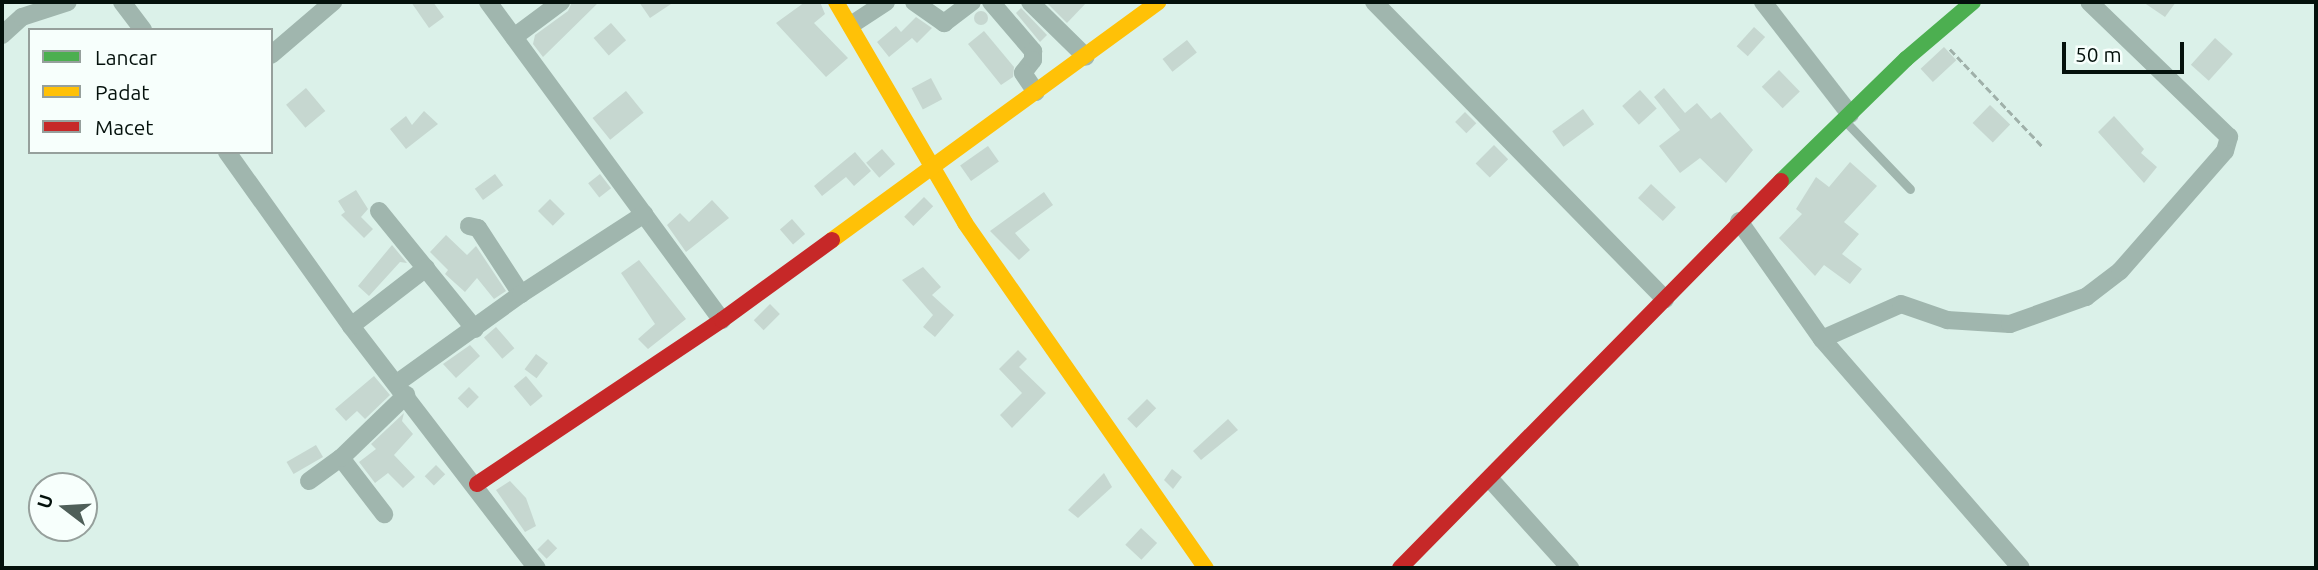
<!DOCTYPE html>
<html>
<head>
<meta charset="utf-8">
<style>
	body { margin:0 }
	#map { position:relative; width:2318px; height:570px; overflow:hidden; background:#dbf1e9; font-family:Ubuntu,sans-serif }
	div>[style] { position:absolute }
	.building>* { inset:0; background:#c6d7d0; transform-origin:0 0 }
	.round { border-radius:50% }
	.path>* { height:2.5px; margin-top:-1.25px; transform-origin:0; background:repeating-linear-gradient(90deg,#9fb0a9 0 7px,transparent 0 10.5px) }
	.lane>* { height:9px; margin:-4.5px; padding:0 4.5px; transform-origin:4.5px; border-radius:4.5px; background:#a0b6ae }
	.street>* { height:18px; margin:-9px; padding:0 9px; transform-origin:9px; border-radius:9px; background:#a0b6ae }
	.fast>* { height:16px; margin:-8px; padding:0 8px; transform-origin:8px; border-radius:8px; background:#4caf50 }
	.slow>* { height:16px; margin:-8px; padding:0 8px; transform-origin:8px; border-radius:8px; background:#ffc107 }
	.jam>* { height:16px; margin:-8px; padding:0 8px; transform-origin:8px; border-radius:8px; background:#c62828 }
	span { translate:-50% -50%; white-space:nowrap; text-align:center; line-height:1.15; -webkit-text-stroke:6px #f7fffc; paint-order:stroke }
	.frame { position:absolute; inset:0; border:4px solid #04110c; pointer-events:none }
	.legend { position:absolute; left:28px; top:28px; width:245px; height:126px; box-sizing:border-box; background:#f7fffc; border:2px solid #96a09c; margin:0; padding:9px 12px; list-style:none; font-size:21px; color:#04110c }
	.legend li { display:flex; align-items:center; gap:14px; height:35px }
	.legend b { width:35px; border:2px solid #96a09c }
	.north { position:absolute; left:28px; top:472px; width:70px; height:70px; box-sizing:border-box; background:#f7fffc; border:2px solid #96a09c; border-radius:50%; rotate:287deg; font-size:19px; font-weight:700; line-height:28px; text-align:center; color:#04110c }
	.north::after { content:''; display:block; margin:auto; width:24px; height:32px; background:#4f5f59; clip-path:polygon(50% 0,100% 100%,50% 72%,0 100%) }
	.scale { position:absolute; left:2062px; top:42px; width:122px; height:32px; box-sizing:border-box; border:4px solid #04110c; border-top:0; padding-left:9px; font-size:21px; line-height:24px; white-space:nowrap; color:#04110c; -webkit-text-stroke:5px #f7fffc; paint-order:stroke }
</style>
</head>
<body>
<div id="map">
	<div class="building">
		<i style="clip-path:polygon(411px 2px,433px 2px,444px 17px,429px 28px)"></i>
		<i style="clip-path:polygon(572px 2px,599px 2px,543px 57px,533px 44px,535px 35px,568px 11px)"></i>
		<i style="clip-path:polygon(639px 2px,674px 2px,650px 18px)"></i>
		<i style="clip-path:polygon(805px 2px,820px 2px,825px 14px,814px 23px,848px 58px,826px 77px,776px 23px)"></i>
		<i style="clip-path:polygon(1046px 2px,1087px 2px,1067px 23px)"></i>
		<i style="clip-path:polygon(2143px 2px,2176px 2px,2165px 17px)"></i>
		<i style="clip-path:polygon(1021px 8px,1047px 35px,1040px 42px,1016px 13px)"></i>
		<i class="round" style="left:974px;top:11px;width:14px;height:14px"></i>
		<i style="clip-path:polygon(916px 17px,932px 28px,917px 43px,912px 38px,889px 57px,877px 42px,896px 26px,901px 32px)"></i>
		<i style="left:611px;top:23px;width:23px;height:23px;rotate:49deg"></i>
		<i style="left:1754px;top:27px;width:15px;height:26px;rotate:42deg"></i>
		<i style="clip-path:polygon(984px 31px,1014px 67px,1013px 77px,1001px 85px,968px 44px)"></i>
		<i style="left:2215px;top:38px;width:24px;height:36px;rotate:42deg"></i>
		<i style="left:1187px;top:40px;width:16px;height:31px;rotate:52deg"></i>
		<i style="left:1944px;top:47px;width:18px;height:32px;rotate:47deg"></i>
		<i style="left:1779px;top:70px;width:30px;height:24px;rotate:46deg"></i>
		<i style="left:931px;top:78px;width:24px;height:22px;rotate:62deg"></i>
		<i style="left:306px;top:88px;width:30px;height:26px;rotate:50deg"></i>
		<i style="clip-path:polygon(1664px 88px,1685px 113px,1697px 103px,1711px 119px,1720px 112px,1753px 150px,1726px 183px,1700px 158px,1680px 173px,1659px 146px,1680px 130px,1654px 97px)"></i>
		<i style="left:1640px;top:90px;width:25px;height:24px;rotate:48deg"></i>
		<i style="left:626px;top:91px;width:28px;height:43px;rotate:51deg"></i>
		<i style="left:1990px;top:105px;width:28px;height:25px;rotate:44deg"></i>
		<i style="left:1583px;top:109px;width:19px;height:38px;rotate:54deg"></i>
		<i style="clip-path:polygon(424px 111px,438px 124px,406px 149px,390px 129px,406px 116px,412px 125px)"></i>
		<i style="left:1465px;top:112px;width:16px;height:14px;rotate:45deg"></i>
		<i style="clip-path:polygon(2114px 116px,2144px 149px,2141px 153px,2157px 167px,2144px 183px,2098px 132px)"></i>
		<i style="left:1494px;top:145px;width:20px;height:26px;rotate:45deg"></i>
		<i style="left:988px;top:146px;width:19px;height:34px;rotate:55deg"></i>
		<i style="left:882px;top:149px;width:20px;height:21px;rotate:49deg"></i>
		<i style="clip-path:polygon(855px 152px,871px 171px,854px 186px,846px 177px,822px 196px,814px 186px)"></i>
		<i style="clip-path:polygon(1850px 162px,1877px 186px,1844px 222px,1859px 234px,1842px 254px,1862px 269px,1850px 284px,1824px 265px,1815px 276px,1779px 238px,1802px 214px,1796px 209px,1816px 177px,1829px 187px)"></i>
		<i style="left:495px;top:174px;width:14px;height:25px;rotate:54deg"></i>
		<i style="left:600px;top:174px;width:18px;height:15px;rotate:52deg"></i>
		<i style="left:1651px;top:184px;width:34px;height:19px;rotate:43deg"></i>
		<i style="clip-path:polygon(356px 190px,368px 209px,361px 217px,373px 229px,364px 238px,341px 215px,345px 212px,338px 201px)"></i>
		<i style="clip-path:polygon(1044px 192px,1053px 205px,1015px 233px,1030px 250px,1019px 260px,990px 231px)"></i>
		<i style="left:924px;top:197px;width:13px;height:28px;rotate:45deg"></i>
		<i style="left:550px;top:199px;width:21px;height:17px;rotate:45deg"></i>
		<i style="clip-path:polygon(712px 200px,729px 218px,686px 252px,667px 225px,680px 213px,689px 222px)"></i>
		<i style="left:792px;top:219px;width:20px;height:16px;rotate:49deg"></i>
		<i style="clip-path:polygon(446px 235px,467px 255px,476px 246px,506px 291px,494px 299px,477px 278px,465px 292px,445px 274px,448px 270px,430px 252px)"></i>
		<i style="clip-path:polygon(392px 245px,407px 263px,400px 262px,369px 296px,358px 286px)"></i>
		<i style="clip-path:polygon(639px 260px,686px 319px,648px 349px,638px 339px,655px 324px,621px 273px)"></i>
		<i style="clip-path:polygon(923px 267px,941px 287px,932px 295px,954px 315px,935px 337px,923px 327px,933px 315px,902px 280px)"></i>
		<i style="left:770px;top:304px;width:14px;height:23px;rotate:45deg"></i>
		<i style="left:496px;top:327px;width:28px;height:16px;rotate:49deg"></i>
		<i style="clip-path:polygon(470px 345px,480px 356px,456px 378px,443px 364px)"></i>
		<i style="clip-path:polygon(1018px 350px,1027px 359px,1019px 367px,1046px 393px,1012px 428px,1000px 415px,1022px 393px,999px 369px)"></i>
		<i style="left:536px;top:354px;width:15px;height:19px;rotate:37deg"></i>
		<i style="clip-path:polygon(374px 376px,390px 395px,365px 419px,357px 411px,346px 421px,335px 409px)"></i>
		<i style="left:526px;top:376px;width:26px;height:16px;rotate:50deg"></i>
		<i style="left:469px;top:387px;width:14px;height:16px;rotate:45deg"></i>
		<i style="left:1147px;top:399px;width:13px;height:28px;rotate:45deg"></i>
		<i style="clip-path:polygon(404px 413px,402px 421px,413px 434px,394px 455px,415px 477px,403px 488px,388px 473px,375px 483px,359px 462px,376px 449px,371px 444px)"></i>
		<i style="clip-path:polygon(1228px 419px,1238px 430px,1201px 460px,1193px 451px)"></i>
		<i style="left:316px;top:445px;width:14px;height:34px;rotate:60deg"></i>
		<i style="left:436px;top:465px;width:13px;height:16px;rotate:45deg"></i>
		<i style="clip-path:polygon(1172px 469px,1182px 477px,1173px 489px,1164px 480px)"></i>
		<i style="clip-path:polygon(1104px 473px,1112px 487px,1078px 518px,1068px 510px)"></i>
		<i style="clip-path:polygon(510px 481px,526px 498px,536px 526px,525px 532px,496px 490px)"></i>
		<i style="left:1141px;top:528px;width:22px;height:23px;rotate:43deg"></i>
		<i style="left:548px;top:539px;width:13px;height:15px;rotate:45deg"></i>
	</div>
	<div class="path">
		<i style="left:1950px;top:49px;width:135px;rotate:46.5deg"></i>
	</div>
	<div class="lane">
		<i style="left:1845px;top:121px;width:94px;rotate:46.3deg"></i>
	</div>
	<div class="street">
		<i style="left:122px;top:2px;width:35px;rotate:53deg"></i>
		<i style="left:488px;top:2px;width:395px;rotate:53.7deg"></i>
		<i style="left:914px;top:2px;width:37px;rotate:35deg"></i>
		<i style="left:944px;top:23px;width:35px;rotate:-37deg"></i>
		<i style="left:991px;top:2px;width:65px;rotate:49.4deg"></i>
		<i style="left:1033px;top:51px;width:9px;rotate:90deg"></i>
		<i style="left:1033px;top:60px;width:16px;rotate:128deg"></i>
		<i style="left:1023px;top:73px;width:23px;rotate:56deg"></i>
		<i style="left:1030px;top:2px;width:78px;rotate:44.5deg"></i>
		<i style="left:1374px;top:2px;width:416px;rotate:45.6deg"></i>
		<i style="left:1763px;top:2px;width:142px;rotate:52.2deg"></i>
		<i style="left:851px;top:25px;width:42px;rotate:-33.3deg"></i>
		<i style="left:2px;top:35px;width:27px;rotate:-42deg"></i>
		<i style="left:22px;top:17px;width:48px;rotate:-18.1deg"></i>
		<i style="left:514px;top:37px;width:59px;rotate:-36.7deg"></i>
		<i style="left:271px;top:55px;width:82px;rotate:-40.5deg"></i>
		<i style="left:227px;top:152px;width:214px;rotate:54.5deg"></i>
		<i style="left:351px;top:326px;width:305px;rotate:52.5deg"></i>
		<i style="left:379px;top:211px;width:152px;rotate:50.9deg"></i>
		<i style="left:1739px;top:221px;width:144px;rotate:54.9deg"></i>
		<i style="left:1822px;top:339px;width:303px;rotate:49deg"></i>
		<i style="left:469px;top:226px;width:9px;rotate:13deg"></i>
		<i style="left:478px;top:228px;width:79px;rotate:56.9deg"></i>
		<i style="left:351px;top:326px;width:95px;rotate:-37.7deg"></i>
		<i style="left:1822px;top:339px;width:86px;rotate:-23.9deg"></i>
		<i style="left:1901px;top:304px;width:49px;rotate:19.2deg"></i>
		<i style="left:1947px;top:320px;width:63px;rotate:3.6deg"></i>
		<i style="left:2010px;top:324px;width:81px;rotate:-19.6deg"></i>
		<i style="left:2086px;top:297px;width:43px;rotate:-37.4deg"></i>
		<i style="left:2120px;top:271px;width:159px;rotate:-48.8deg"></i>
		<i style="left:2225px;top:151px;width:15px;rotate:-74deg"></i>
		<i style="left:2229px;top:137px;width:194px;rotate:-136deg"></i>
		<i style="left:397px;top:383px;width:153px;rotate:-35.7deg"></i>
		<i style="left:521px;top:294px;width:147px;rotate:-33deg"></i>
		<i style="left:341px;top:458px;width:71px;rotate:52.5deg"></i>
		<i style="left:1490px;top:479px;width:120px;rotate:48deg"></i>
		<i style="left:309px;top:481px;width:39px;rotate:-36deg"></i>
		<i style="left:341px;top:458px;width:91px;rotate:-44.1deg"></i>
	</div>
	<div class="fast">
		<i style="left:1781px;top:181px;width:175px;rotate:-44.3deg"></i>
		<i style="left:1906px;top:59px;width:88px;rotate:-40.4deg"></i>
	</div>
	<div class="slow">
		<i style="left:836px;top:2px;width:256px;rotate:59.7deg"></i>
		<i style="left:965px;top:223px;width:421px;rotate:55.1deg"></i>
		<i style="left:832px;top:240px;width:404px;rotate:-36.1deg"></i>
	</div>
	<div class="jam">
		<i style="left:477px;top:484px;width:295px;rotate:-33.8deg"></i>
		<i style="left:722px;top:320px;width:136px;rotate:-36deg"></i>
		<i style="left:1400px;top:568px;width:543px;rotate:-45.45deg"></i>
	</div>
	<div class="frame"></div>
	<ul class="legend">
	<li><b style="height:9px;background:#4caf50"></b>Lancar</li>
	<li><b style="height:9px;background:#ffc107"></b>Padat</li>
	<li><b style="height:9px;background:#c62828"></b>Macet</li>
	</ul>
	<div class="north">U</div>
	<div class="scale">50 m</div>
</div>
</body>
</html>
